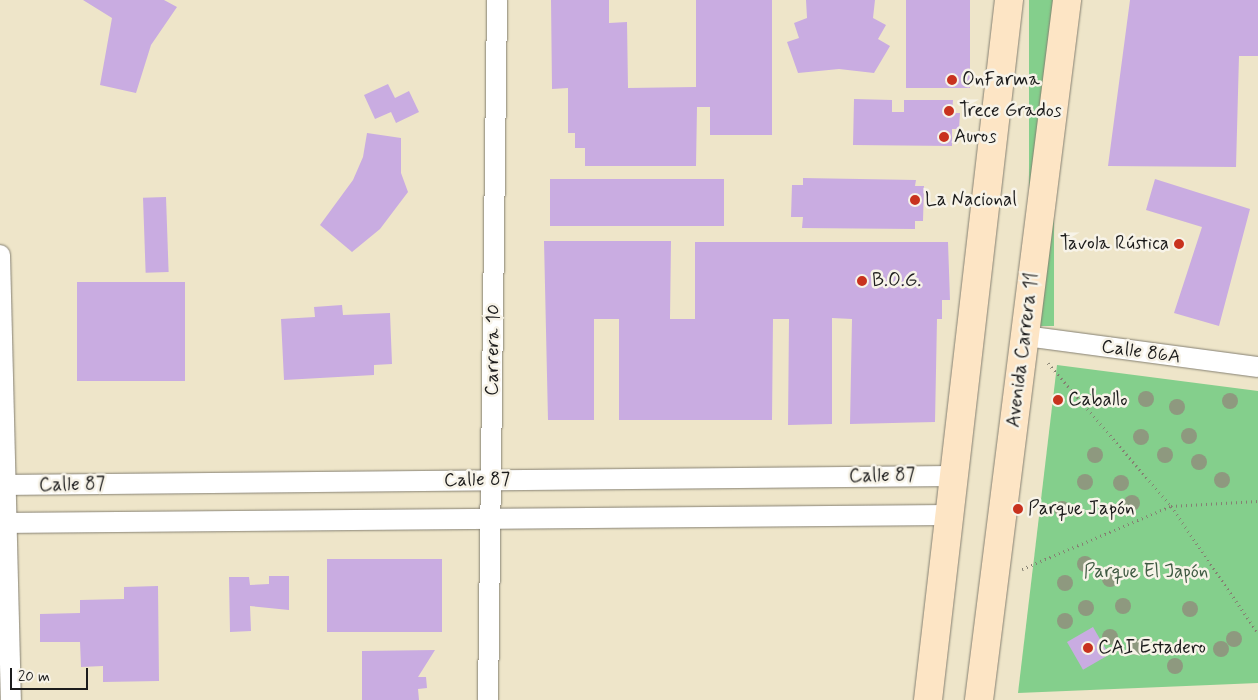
<!DOCTYPE html>
<html>
<head>
<meta charset="utf-8">
<style>
	body { margin:0 }
	#map { position:relative; width:1258px; height:700px; overflow:hidden; background:#eee5c9; font-family:Mynerve,sans-serif }
	div>[style] { position:absolute }
	.green>* { inset:0; background:#84cf8c; transform-origin:0 0 }
	.building>* { inset:0; background:#c9ace1; transform-origin:0 0 }
	.path>* { height:3px; margin-top:-1.5px; transform-origin:0; background:repeating-linear-gradient(90deg,#858072 0 1px,transparent 0 5px) }
	.roads { filter:drop-shadow(0 0 1px #858072) drop-shadow(0 0 1px #858072) }
	.street>* { height:20px; margin:-10px; padding:0 10px; transform-origin:10px; border-radius:10px; background:#fff }
	.secondary>* { height:28px; margin:-14px; padding:0 14px; transform-origin:14px; border-radius:14px; background:#fde5c5 }
	.trees>* { width:16px; height:16px; margin:-8px; border-radius:50%; background:#8e997f }
	.dots>* { width:14px; height:14px; translate:-50% -50%; box-sizing:border-box; border:2px solid #f7f3e8; border-radius:50% }
	span { translate:-50% -50%; white-space:nowrap; text-align:center; line-height:1.15; -webkit-text-stroke:5px #f7f3e8; paint-order:stroke }
	.poi-label { font-size:19px; color:#1c1c1c }
	.left { translate:0 -50%; text-align:left }
	.right { translate:-100% -50%; text-align:right }
	.street-label { font-size:19px; color:#1c1c1c }
	.park-label { font-size:19px; color:#405b43 }
	.scale { position:absolute; left:10px; top:668px; width:78px; height:22px; box-sizing:border-box; border:2px solid #1c1c1c; border-top:0; padding-left:6px; font-size:15px; line-height:18px; white-space:nowrap; color:#1c1c1c; -webkit-text-stroke:4px #f7f3e8; paint-order:stroke }
</style>
</head>
<body>
<div id="map">
	<div class="green">
		<i style="left:1029px;top:0;width:25px;height:326px"></i>
		<i style="clip-path:polygon(1057px 365px,1258px 391px,1258px 683px,1018px 693px)"></i>
	</div>
	<div class="building">
		<i style="clip-path:polygon(83px 0,164px 0,177px 7px,151px 45px,136px 93px,100px 85px,112px 18px)"></i>
		<i style="clip-path:polygon(551px 0,609px 0,609px 23px,627px 22px,628px 88px,696px 87px,696px 0,772px 0,772px 135px,710px 135px,710px 107px,697px 107px,696px 166px,585px 166px,585px 148px,575px 148px,575px 133px,568px 133px,568px 88px,552px 89px)"></i>
		<i style="clip-path:polygon(806px 0,875px 0,873px 18px,886px 25px,878px 39px,890px 46px,874px 73px,839px 69px,798px 73px,787px 42px,799px 38px,794px 23px,807px 18px)"></i>
		<i style="left:906px;top:0;width:64px;height:88px"></i>
		<i style="clip-path:polygon(1130px 0,1258px 0,1258px 56px,1239px 56px,1236px 167px,1108px 166px)"></i>
		<i style="clip-path:polygon(388px 84px,395px 98px,409px 91px,419px 112px,396px 123px,391px 112px,375px 119px,364px 95px)"></i>
		<i style="clip-path:polygon(854px 99px,892px 100px,892px 112px,904px 112px,904px 100px,953px 100px,952px 113px,960px 113px,959px 129px,952px 129px,952px 146px,853px 145px)"></i>
		<i style="clip-path:polygon(367px 133px,401px 138px,401px 173px,408px 192px,380px 229px,352px 252px,320px 225px,353px 180px,363px 157px)"></i>
		<i style="clip-path:polygon(803px 178px,916px 180px,915px 186px,924px 186px,923px 221px,915px 221px,915px 229px,802px 228px,803px 217px,791px 217px,792px 185px,803px 185px)"></i>
		<i style="left:550px;top:179px;width:174px;height:47px"></i>
		<i style="clip-path:polygon(1155px 179px,1250px 209px,1219px 326px,1174px 313px,1202px 227px,1146px 210px)"></i>
		<i style="left:166px;top:197px;width:75px;height:23px;rotate:88deg"></i>
		<i style="clip-path:polygon(544px 241px,671px 241px,670px 319px,695px 319px,695px 242px,948px 242px,950px 300px,942px 300px,942px 319px,937px 319px,935px 422px,850px 424px,852px 319px,832px 318px,832px 424px,788px 425px,789px 319px,773px 319px,772px 420px,619px 420px,619px 319px,594px 319px,594px 420px,548px 420px)"></i>
		<i style="left:185px;top:282px;width:99px;height:108px;rotate:90deg"></i>
		<i style="clip-path:polygon(342px 305px,343px 315px,390px 313px,392px 364px,374px 365px,374px 375px,284px 380px,281px 319px,315px 317px,314px 307px)"></i>
		<i style="left:442px;top:559px;width:73px;height:115px;rotate:90deg"></i>
		<i style="clip-path:polygon(269px 576px,289px 576px,289px 610px,250px 606px,251px 631px,230px 632px,229px 577px,249px 577px,250px 585px,269px 584px)"></i>
		<i style="clip-path:polygon(158px 586px,159px 681px,103px 682px,103px 666px,81px 667px,80px 642px,40px 642px,40px 614px,80px 613px,80px 600px,124px 599px,124px 587px)"></i>
		<i style="left:1093px;top:627px;width:32px;height:30px;rotate:60deg"></i>
		<i style="clip-path:polygon(435px 650px,418px 677px,426px 677px,427px 688px,418px 689px,419px 700px,362px 700px,362px 651px)"></i>
	</div>
	<div class="path">
		<i style="left:1048px;top:363px;width:189px;rotate:49.3deg"></i>
		<i style="left:1171px;top:506px;width:154px;rotate:55.6deg"></i>
		<i style="left:1022px;top:569px;width:162px;rotate:-22.9deg"></i>
		<i style="left:1171px;top:506px;width:87px;rotate:-3.3deg"></i>
	</div>
	<div class="roads">
		<div class="street">
			<i style="left:0;top:255px;width:445px;rotate:88.6deg"></i>
			<i style="left:1025px;top:336px;width:235px;rotate:7.6deg"></i>
			<i style="left:0;top:485px;width:953px;rotate:-0.54deg"></i>
			<i style="left:0;top:523px;width:949px;rotate:-0.48deg"></i>
			<i style="left:488px;top:700px;width:700px;rotate:-89.26deg"></i>
		</div>
		<div class="secondary">
			<i style="left:928px;top:700px;width:705px;rotate:-83.4deg"></i>
			<i style="left:979px;top:700px;width:706px;rotate:-82.83deg"></i>
		</div>
	</div>
	<div class="trees">
		<i style="left:1146px;top:399px"></i>
		<i style="left:1230px;top:401px"></i>
		<i style="left:1177px;top:407px"></i>
		<i style="left:1189px;top:436px"></i>
		<i style="left:1141px;top:437px"></i>
		<i style="left:1095px;top:455px"></i>
		<i style="left:1165px;top:455px"></i>
		<i style="left:1199px;top:462px"></i>
		<i style="left:1222px;top:480px"></i>
		<i style="left:1085px;top:482px"></i>
		<i style="left:1121px;top:483px"></i>
		<i style="left:1132px;top:503px"></i>
		<i style="left:1062px;top:509px"></i>
		<i style="left:1085px;top:564px"></i>
		<i style="left:1110px;top:579px"></i>
		<i style="left:1065px;top:583px"></i>
		<i style="left:1123px;top:606px"></i>
		<i style="left:1086px;top:608px"></i>
		<i style="left:1190px;top:609px"></i>
		<i style="left:1065px;top:621px"></i>
		<i style="left:1110px;top:637px"></i>
		<i style="left:1234px;top:639px"></i>
		<i style="left:1136px;top:647px"></i>
		<i style="left:1221px;top:649px"></i>
		<i style="left:1175px;top:666px"></i>
	</div>
	<div class="dots">
		<i style="left:952px;top:80px;background:#c8321e"></i>
		<i style="left:949px;top:111px;background:#c8321e"></i>
		<i style="left:944px;top:137px;background:#c8321e"></i>
		<i style="left:915px;top:200px;background:#c8321e"></i>
		<i style="left:1179px;top:244px;background:#c8321e"></i>
		<i style="left:862px;top:281px;background:#c8321e"></i>
		<i style="left:1058px;top:400px;background:#c8321e"></i>
		<i style="left:1018px;top:509px;background:#c8321e"></i>
		<i style="left:1088px;top:648px;background:#c8321e"></i>
	</div>
	<div class="poi-label">
		<span class="left" style="left:962px;top:80px">OnFarma</span>
		<span class="left" style="left:959px;top:111px">Trece Grados</span>
		<span class="left" style="left:954px;top:137px">Auros</span>
		<span class="left" style="left:925px;top:200px">La Nacional</span>
		<span class="right" style="left:1169px;top:244px">Tavola Rústica</span>
		<span class="left" style="left:872px;top:281px">B.O.G.</span>
		<span class="left" style="left:1068px;top:400px">Caballo</span>
		<span class="left" style="left:1028px;top:509px">Parque Japón</span>
		<span class="left" style="left:1098px;top:648px">CAI Estadero</span>
	</div>
	<div class="street-label">
		<span style="left:493px;top:350px;rotate:-89deg">Carrera 10</span>
		<span style="left:1023px;top:350px;rotate:-83deg">Avenida Carrera 11</span>
		<span style="left:1141px;top:352px;rotate:8deg">Calle 86A</span>
		<span style="left:882px;top:476px;rotate:-1deg">Calle 87</span>
		<span style="left:477px;top:480px;rotate:-1deg">Calle 87</span>
		<span style="left:72px;top:485px;rotate:-1deg">Calle 87</span>
	</div>
	<div class="park-label">
		<span style="left:1146px;top:572px">Parque El Japón</span>
	</div>
	<div class="scale">20 m</div>
</div>
</body>
</html>
